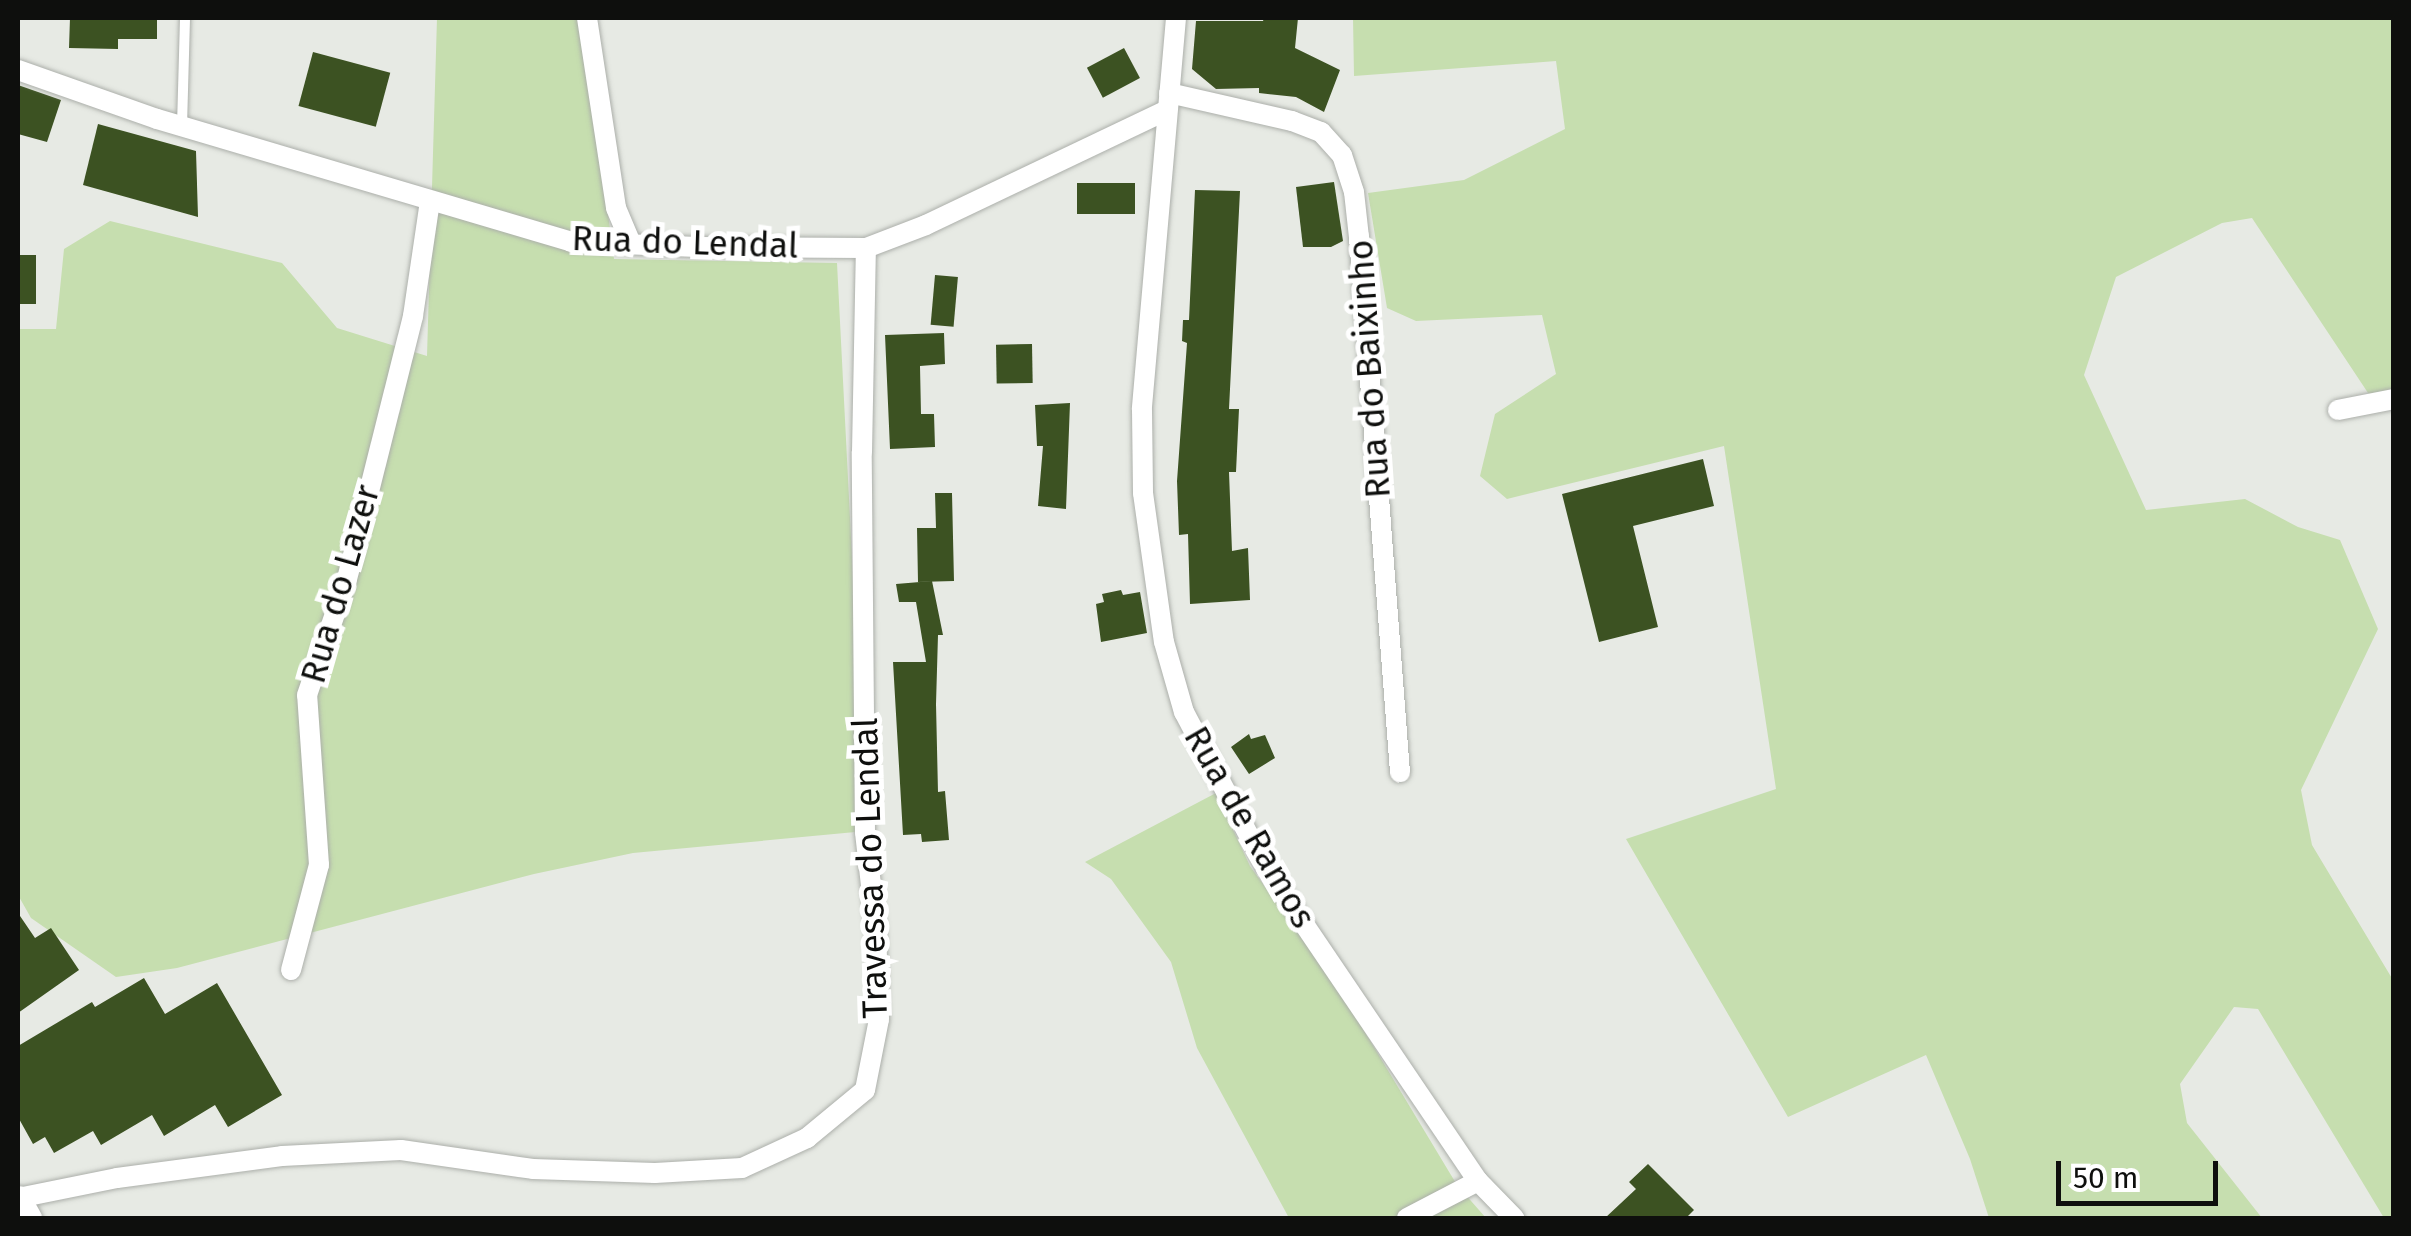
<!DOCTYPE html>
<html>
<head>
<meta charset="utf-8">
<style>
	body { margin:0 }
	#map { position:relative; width:2411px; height:1236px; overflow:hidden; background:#e7eae4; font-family:"Fira Sans",sans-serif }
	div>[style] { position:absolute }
	.green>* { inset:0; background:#c6deaf }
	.building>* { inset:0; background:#3c5222; transform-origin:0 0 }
	.roads { filter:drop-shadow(0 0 2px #acafaa) drop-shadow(0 0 2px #acafaa) }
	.service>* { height:10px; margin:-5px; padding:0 5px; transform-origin:5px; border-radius:5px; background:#fff }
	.minor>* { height:20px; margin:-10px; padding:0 10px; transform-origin:10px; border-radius:10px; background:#fff }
	.tertiary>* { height:25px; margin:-12.5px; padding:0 12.5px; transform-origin:12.5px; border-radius:12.5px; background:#fff }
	span { translate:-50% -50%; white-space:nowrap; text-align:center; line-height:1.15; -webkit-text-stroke:10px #fff; paint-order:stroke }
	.street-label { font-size:35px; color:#0e0f0d }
	.frame { position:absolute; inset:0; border:20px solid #0e0f0d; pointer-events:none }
	.scale { position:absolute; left:2056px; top:1161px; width:162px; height:45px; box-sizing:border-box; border:5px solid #0e0f0d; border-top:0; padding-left:12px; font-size:30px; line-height:35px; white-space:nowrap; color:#0e0f0d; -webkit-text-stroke:8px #fff; paint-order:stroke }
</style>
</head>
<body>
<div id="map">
	<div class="green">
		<i style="clip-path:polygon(437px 18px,582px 18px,614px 259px,837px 263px,866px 831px,633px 853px,534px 874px,177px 968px,116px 977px,31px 918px,18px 895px,18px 329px,56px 329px,64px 249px,110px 221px,282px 263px,337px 328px,427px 356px)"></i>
		<i style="clip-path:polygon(1353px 18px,2393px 18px,2393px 404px,2378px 408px,2252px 218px,2222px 223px,2116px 277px,2084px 375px,2146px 510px,2245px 499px,2298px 527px,2340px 540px,2378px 629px,2301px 790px,2312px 845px,2393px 980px,2393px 1218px,2384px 1218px,2258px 1009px,2234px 1007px,2180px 1084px,2187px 1123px,2262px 1218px,1989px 1218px,1970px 1159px,1926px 1055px,1788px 1117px,1626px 839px,1776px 789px,1724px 446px,1507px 499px,1480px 476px,1495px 414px,1556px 374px,1542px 315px,1416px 321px,1387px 308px,1368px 193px,1464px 180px,1565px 129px,1556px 61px,1354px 76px)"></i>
		<i style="clip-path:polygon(1216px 793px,1250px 866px,1342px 994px,1457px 1185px,1486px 1218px,1289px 1218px,1197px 1048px,1171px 962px,1111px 879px,1085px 862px)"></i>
	</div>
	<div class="building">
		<i style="clip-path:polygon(70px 18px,157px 18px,157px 39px,118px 39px,118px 49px,69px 48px)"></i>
		<i style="clip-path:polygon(1264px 18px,1298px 18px,1295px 48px,1340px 70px,1324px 112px,1296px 97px,1259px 93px,1259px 88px,1216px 89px,1192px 69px,1196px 21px,1263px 21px)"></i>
		<i style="left:1124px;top:48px;width:34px;height:42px;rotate:62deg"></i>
		<i style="left:313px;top:52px;width:80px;height:56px;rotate:15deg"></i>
		<i style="clip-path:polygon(18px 85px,61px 100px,47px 142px,18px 134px)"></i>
		<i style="clip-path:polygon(98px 124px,196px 151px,198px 217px,83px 185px)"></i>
		<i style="clip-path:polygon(1334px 182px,1343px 241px,1331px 247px,1303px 247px,1296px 187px)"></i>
		<i style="left:1135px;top:183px;width:31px;height:58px;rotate:90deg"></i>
		<i style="clip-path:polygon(1195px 190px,1240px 191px,1229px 409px,1239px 409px,1236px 472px,1229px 472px,1232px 551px,1248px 548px,1250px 600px,1190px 604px,1188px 534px,1179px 535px,1177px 481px,1187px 343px,1182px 341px,1183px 320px,1189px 320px)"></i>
		<i style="left:18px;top:255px;width:18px;height:49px"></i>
		<i style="left:935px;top:275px;width:23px;height:50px;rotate:5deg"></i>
		<i style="clip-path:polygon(944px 333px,945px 364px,920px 366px,921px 414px,934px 414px,935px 447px,890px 449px,885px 335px)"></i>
		<i style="left:1032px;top:344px;width:39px;height:36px;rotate:89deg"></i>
		<i style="clip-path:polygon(1070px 403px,1066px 509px,1038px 506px,1043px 446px,1037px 446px,1035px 405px)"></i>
		<i style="clip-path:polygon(1703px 459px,1714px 506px,1633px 526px,1658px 627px,1599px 642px,1562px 494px)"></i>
		<i style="clip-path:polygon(935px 493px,952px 493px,954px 581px,918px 582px,917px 528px,936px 528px)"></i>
		<i style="clip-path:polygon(932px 581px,943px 635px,938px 635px,936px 704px,938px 792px,945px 791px,949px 840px,922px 842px,921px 834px,903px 835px,893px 662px,926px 662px,916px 602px,899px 602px,896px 584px)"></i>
		<i style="clip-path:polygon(1121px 590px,1123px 595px,1140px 592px,1147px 633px,1101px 642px,1096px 604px,1104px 602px,1102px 594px)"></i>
		<i style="clip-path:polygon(1249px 734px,1251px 739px,1265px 735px,1275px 758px,1249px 774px,1231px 747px)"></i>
		<i style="clip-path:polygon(18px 913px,35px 938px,51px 928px,79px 970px,18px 1013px)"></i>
		<i style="clip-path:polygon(144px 978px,165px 1014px,217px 983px,282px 1095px,228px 1127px,215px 1105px,164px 1136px,152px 1115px,101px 1145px,93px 1131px,54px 1153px,45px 1137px,33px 1144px,18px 1117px,18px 1046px,92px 1002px,95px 1007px)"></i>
		<i style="clip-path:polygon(1648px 1164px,1694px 1210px,1686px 1218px,1605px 1218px,1636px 1189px,1629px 1182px)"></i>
	</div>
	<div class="roads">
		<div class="service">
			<i style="left:182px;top:126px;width:108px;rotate:-88.4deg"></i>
		</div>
		<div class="minor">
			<i style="left:587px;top:18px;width:192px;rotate:81.3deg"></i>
			<i style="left:616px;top:208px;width:39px;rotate:67deg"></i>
			<i style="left:1176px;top:18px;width:393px;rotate:95deg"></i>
			<i style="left:1142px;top:410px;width:83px;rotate:89.3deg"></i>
			<i style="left:1143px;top:493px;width:150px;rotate:82deg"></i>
			<i style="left:1164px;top:642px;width:73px;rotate:74.1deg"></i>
			<i style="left:1184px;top:712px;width:176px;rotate:62.3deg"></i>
			<i style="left:1266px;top:868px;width:378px;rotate:55.9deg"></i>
			<i style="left:1478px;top:1181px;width:52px;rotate:45.8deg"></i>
			<i style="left:18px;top:70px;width:147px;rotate:19.4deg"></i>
			<i style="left:157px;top:119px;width:432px;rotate:16.5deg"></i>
			<i style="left:571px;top:242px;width:127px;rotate:2.3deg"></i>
			<i style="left:698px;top:247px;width:168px;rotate:0.3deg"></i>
			<i style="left:866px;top:248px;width:64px;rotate:-21deg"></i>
			<i style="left:926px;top:225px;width:267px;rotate:-25.5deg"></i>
			<i style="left:1169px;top:93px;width:126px;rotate:12.8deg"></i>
			<i style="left:1292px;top:121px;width:31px;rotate:21deg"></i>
			<i style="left:1321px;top:132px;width:31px;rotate:48deg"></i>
			<i style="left:1342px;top:155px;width:39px;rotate:72deg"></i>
			<i style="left:1354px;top:192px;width:45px;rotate:83.7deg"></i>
			<i style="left:1359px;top:237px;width:537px;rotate:85.62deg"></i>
			<i style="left:2338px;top:410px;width:57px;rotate:-11.1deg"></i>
			<i style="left:291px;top:970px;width:109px;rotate:-75.1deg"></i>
			<i style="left:319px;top:865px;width:170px;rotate:-94deg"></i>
			<i style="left:307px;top:695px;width:123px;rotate:-71deg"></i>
			<i style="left:347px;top:579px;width:271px;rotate:-75.9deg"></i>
			<i style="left:413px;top:316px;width:116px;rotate:-81.6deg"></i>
			<i style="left:18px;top:1198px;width:101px;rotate:-11.4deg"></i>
			<i style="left:117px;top:1178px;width:166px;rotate:-7.6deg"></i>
			<i style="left:282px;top:1156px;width:119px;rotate:-2.9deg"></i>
			<i style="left:401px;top:1150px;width:133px;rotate:8.2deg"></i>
			<i style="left:533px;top:1169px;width:122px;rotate:1.9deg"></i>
			<i style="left:655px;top:1173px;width:87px;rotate:-3.3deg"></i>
			<i style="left:742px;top:1168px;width:72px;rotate:-24.8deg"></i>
			<i style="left:807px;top:1138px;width:75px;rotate:-39.6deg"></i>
			<i style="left:865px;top:1090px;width:72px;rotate:-78.8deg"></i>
			<i style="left:879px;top:1019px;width:90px;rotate:-91.9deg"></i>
			<i style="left:876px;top:929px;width:98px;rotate:-96.5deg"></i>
			<i style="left:865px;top:832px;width:380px;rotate:-90.5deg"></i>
			<i style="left:862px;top:452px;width:204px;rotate:-88.9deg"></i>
			<i style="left:1407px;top:1218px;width:80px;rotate:-27.5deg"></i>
		</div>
		<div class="tertiary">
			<i style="left:18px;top:1198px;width:23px;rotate:61deg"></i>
		</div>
	</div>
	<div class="street-label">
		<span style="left:685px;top:242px;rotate:2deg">Rua do Lendal</span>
		<span style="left:1369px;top:369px;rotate:-94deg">Rua do Baixinho</span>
		<span style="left:340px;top:584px;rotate:-74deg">Rua do Lazer</span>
		<span style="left:1250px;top:827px;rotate:60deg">Rua de Ramos</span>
		<span style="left:870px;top:868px;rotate:-92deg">Travessa do Lendal</span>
	</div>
	<div class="frame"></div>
	<div class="scale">50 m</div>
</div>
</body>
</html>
